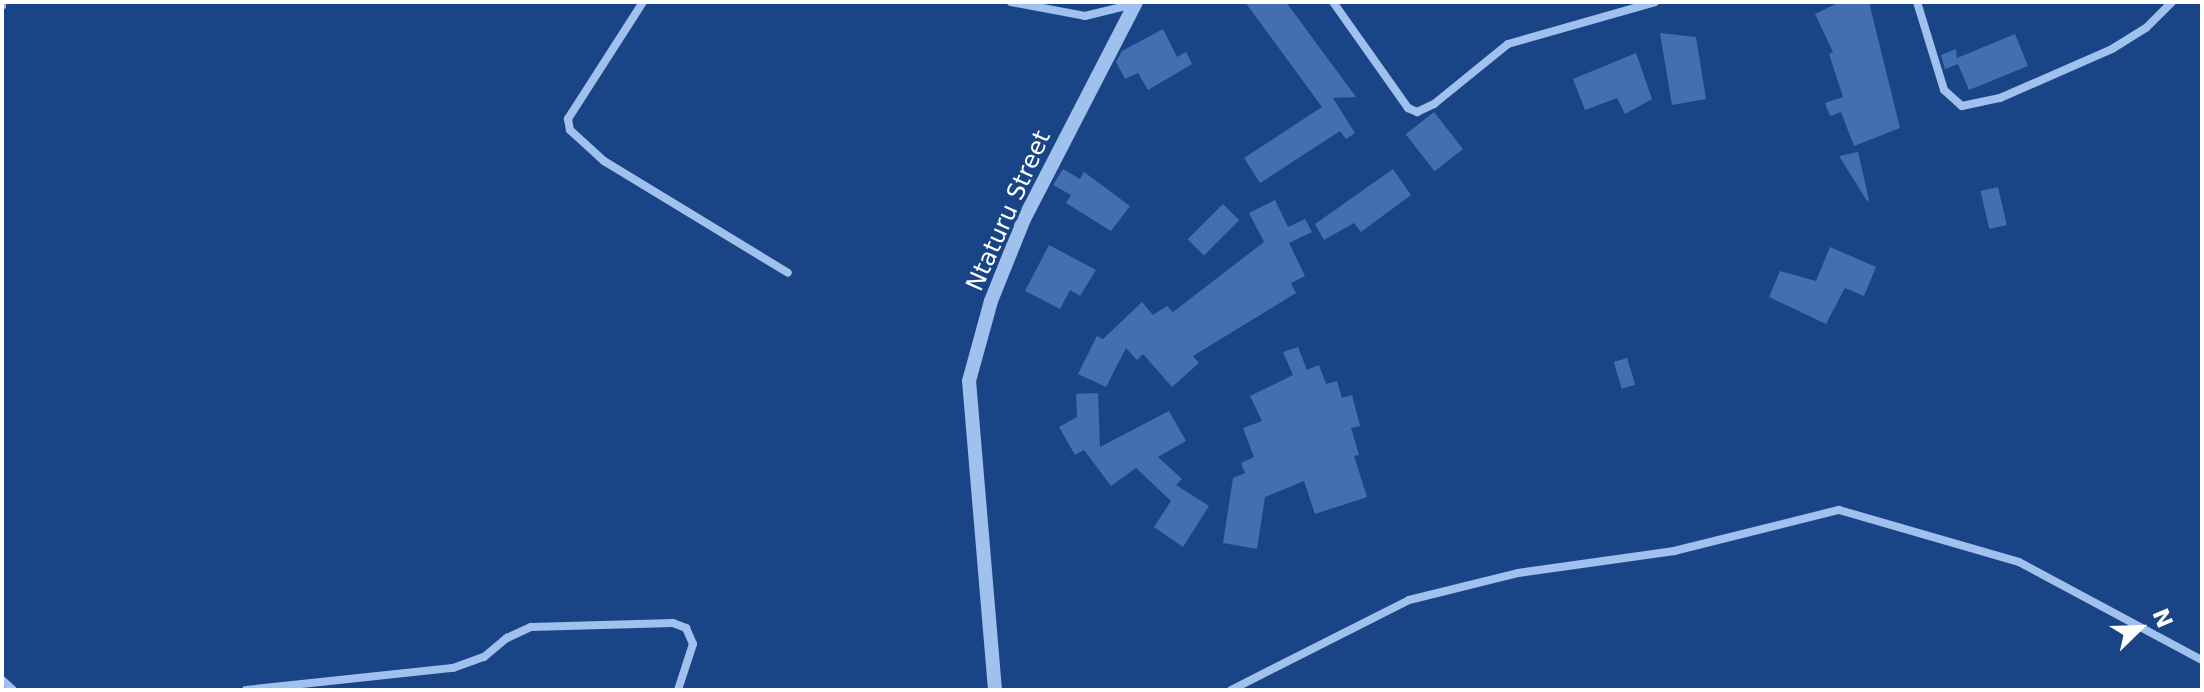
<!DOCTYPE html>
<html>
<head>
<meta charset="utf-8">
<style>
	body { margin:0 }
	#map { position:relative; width:2204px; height:692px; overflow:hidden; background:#194587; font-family:"DejaVu Sans",sans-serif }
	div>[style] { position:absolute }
	.building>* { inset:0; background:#416fb1; transform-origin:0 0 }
	.minor>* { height:8px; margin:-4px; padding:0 4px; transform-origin:4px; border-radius:4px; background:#a0c0ed }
	.tertiary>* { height:14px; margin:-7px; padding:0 7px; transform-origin:7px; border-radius:7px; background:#a0c0ed }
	span { translate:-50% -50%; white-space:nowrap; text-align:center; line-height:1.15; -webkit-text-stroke:7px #194587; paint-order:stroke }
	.street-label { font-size:24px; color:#fff }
	.frame { position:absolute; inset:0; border:4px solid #fff; pointer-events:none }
	.north { position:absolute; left:2100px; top:588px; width:80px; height:80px; -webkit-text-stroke:6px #194587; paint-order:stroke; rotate:67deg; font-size:22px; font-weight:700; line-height:32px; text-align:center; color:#fff }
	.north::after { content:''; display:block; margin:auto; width:28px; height:36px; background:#fff; clip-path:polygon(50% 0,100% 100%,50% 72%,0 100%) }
</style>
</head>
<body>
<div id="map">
	<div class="building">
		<i style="clip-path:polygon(1245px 2px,1286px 2px,1356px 97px,1333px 98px,1355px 133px,1346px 139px,1340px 131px,1260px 183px,1244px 158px,1322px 107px)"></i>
		<i style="clip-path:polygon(1840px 2px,1869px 2px,1900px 128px,1854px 146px,1841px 112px,1830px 116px,1825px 103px,1843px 97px,1829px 54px,1833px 52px,1815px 14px)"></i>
		<i style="clip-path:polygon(1163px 29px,1177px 57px,1186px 52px,1192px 64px,1148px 90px,1138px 73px,1125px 79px,1116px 62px,1122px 51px)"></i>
		<i style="clip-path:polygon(1660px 33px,1696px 37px,1706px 99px,1672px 105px)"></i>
		<i style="clip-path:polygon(2015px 34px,2028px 66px,1969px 90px,1958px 64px,1945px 69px,1941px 55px,1956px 49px,1957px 58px)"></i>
		<i style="clip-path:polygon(1636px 53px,1652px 99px,1625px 114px,1617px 98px,1585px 110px,1573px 79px)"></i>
		<i style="left:1434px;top:112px;width:47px;height:36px;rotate:52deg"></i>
		<i style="clip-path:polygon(1858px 152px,1869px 200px,1867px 201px,1839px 156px)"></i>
		<i style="clip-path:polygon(1063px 169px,1080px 179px,1084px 172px,1130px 206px,1111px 231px,1066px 203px,1071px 195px,1053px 185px)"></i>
		<i style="clip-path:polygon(1393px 169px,1411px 195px,1361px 232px,1354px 223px,1324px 240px,1315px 224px)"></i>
		<i style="left:1998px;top:187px;width:39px;height:18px;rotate:77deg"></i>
		<i style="clip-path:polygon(1275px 200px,1288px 227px,1305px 219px,1312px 232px,1289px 243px,1305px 276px,1291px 283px,1296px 293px,1193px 356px,1199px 363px,1172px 387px,1143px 354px,1137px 360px,1126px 348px,1106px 387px,1078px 374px,1097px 336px,1103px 339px,1142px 302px,1153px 315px,1167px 306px,1173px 312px,1264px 242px,1249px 213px)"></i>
		<i style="left:1223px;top:204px;width:23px;height:50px;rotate:45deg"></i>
		<i style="clip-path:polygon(1049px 245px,1096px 270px,1080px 296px,1070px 290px,1060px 309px,1025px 291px)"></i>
		<i style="clip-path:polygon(1830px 247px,1876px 267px,1864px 296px,1845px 288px,1826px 324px,1769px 297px,1780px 271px,1816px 281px)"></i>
		<i style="clip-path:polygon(1298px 347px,1307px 370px,1319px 365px,1326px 384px,1337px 381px,1342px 398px,1352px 395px,1360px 426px,1351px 428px,1359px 455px,1354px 456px,1367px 497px,1315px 514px,1304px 481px,1265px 497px,1257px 549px,1223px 543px,1233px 478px,1245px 473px,1241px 463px,1254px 457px,1243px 428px,1262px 421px,1250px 396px,1293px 375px,1283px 352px)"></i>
		<i style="left:1627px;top:358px;width:28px;height:14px;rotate:73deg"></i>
		<i style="clip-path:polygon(1098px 393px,1100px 447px,1169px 411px,1186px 441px,1158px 457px,1182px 479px,1176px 485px,1209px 506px,1183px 547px,1154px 527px,1171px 501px,1136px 468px,1111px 486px,1084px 450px,1075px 455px,1059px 427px,1077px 417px,1076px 394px)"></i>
	</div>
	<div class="minor">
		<i style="left:643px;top:2px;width:139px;rotate:122.7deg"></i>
		<i style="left:568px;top:119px;width:11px;rotate:80deg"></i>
		<i style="left:570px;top:130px;width:46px;rotate:42.4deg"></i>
		<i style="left:604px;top:161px;width:215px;rotate:31.3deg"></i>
		<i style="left:1011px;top:2px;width:75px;rotate:10.7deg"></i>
		<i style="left:1085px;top:16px;width:50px;rotate:-13.8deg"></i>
		<i style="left:1333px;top:2px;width:130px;rotate:54.7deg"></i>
		<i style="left:1408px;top:108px;width:10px;rotate:24deg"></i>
		<i style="left:1417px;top:112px;width:19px;rotate:-25deg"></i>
		<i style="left:1434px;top:104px;width:95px;rotate:-39deg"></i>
		<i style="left:1508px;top:44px;width:153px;rotate:-15.9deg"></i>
		<i style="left:1917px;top:2px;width:92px;rotate:72.9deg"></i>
		<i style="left:1944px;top:90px;width:24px;rotate:42deg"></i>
		<i style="left:1962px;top:106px;width:39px;rotate:-12deg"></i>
		<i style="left:2000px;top:98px;width:122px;rotate:-23.6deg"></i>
		<i style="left:2112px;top:49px;width:40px;rotate:-32deg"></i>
		<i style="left:2146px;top:28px;width:37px;rotate:-45deg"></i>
		<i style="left:2px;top:6px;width:4px;rotate:-90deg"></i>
		<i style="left:2px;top:680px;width:15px;rotate:42deg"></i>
		<i style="left:246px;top:690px;width:208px;rotate:-6.1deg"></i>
		<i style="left:453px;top:668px;width:33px;rotate:-20deg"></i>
		<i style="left:484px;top:657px;width:30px;rotate:-40deg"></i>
		<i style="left:507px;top:638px;width:26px;rotate:-25deg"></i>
		<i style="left:531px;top:627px;width:142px;rotate:-1.6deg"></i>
		<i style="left:673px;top:623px;width:14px;rotate:21deg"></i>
		<i style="left:686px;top:628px;width:17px;rotate:66deg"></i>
		<i style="left:693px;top:644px;width:48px;rotate:108.1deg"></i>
		<i style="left:1231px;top:690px;width:199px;rotate:-26.8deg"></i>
		<i style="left:1409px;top:600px;width:112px;rotate:-13.9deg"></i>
		<i style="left:1518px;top:573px;width:158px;rotate:-8deg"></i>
		<i style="left:1674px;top:551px;width:170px;rotate:-14deg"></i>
		<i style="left:1839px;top:510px;width:187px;rotate:16.1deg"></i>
		<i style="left:2019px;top:562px;width:208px;rotate:28.2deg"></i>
	</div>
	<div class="tertiary">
		<i style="left:995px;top:690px;width:310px;rotate:-94.8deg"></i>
		<i style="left:969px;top:381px;width:83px;rotate:-74.6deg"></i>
		<i style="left:991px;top:301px;width:88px;rotate:-68.1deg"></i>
		<i style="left:1024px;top:219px;width:244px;rotate:-62.7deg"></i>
	</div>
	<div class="street-label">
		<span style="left:1009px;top:211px;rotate:-66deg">Ntaturu Street</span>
	</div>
	<div class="frame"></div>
	<div class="north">N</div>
</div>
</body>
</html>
